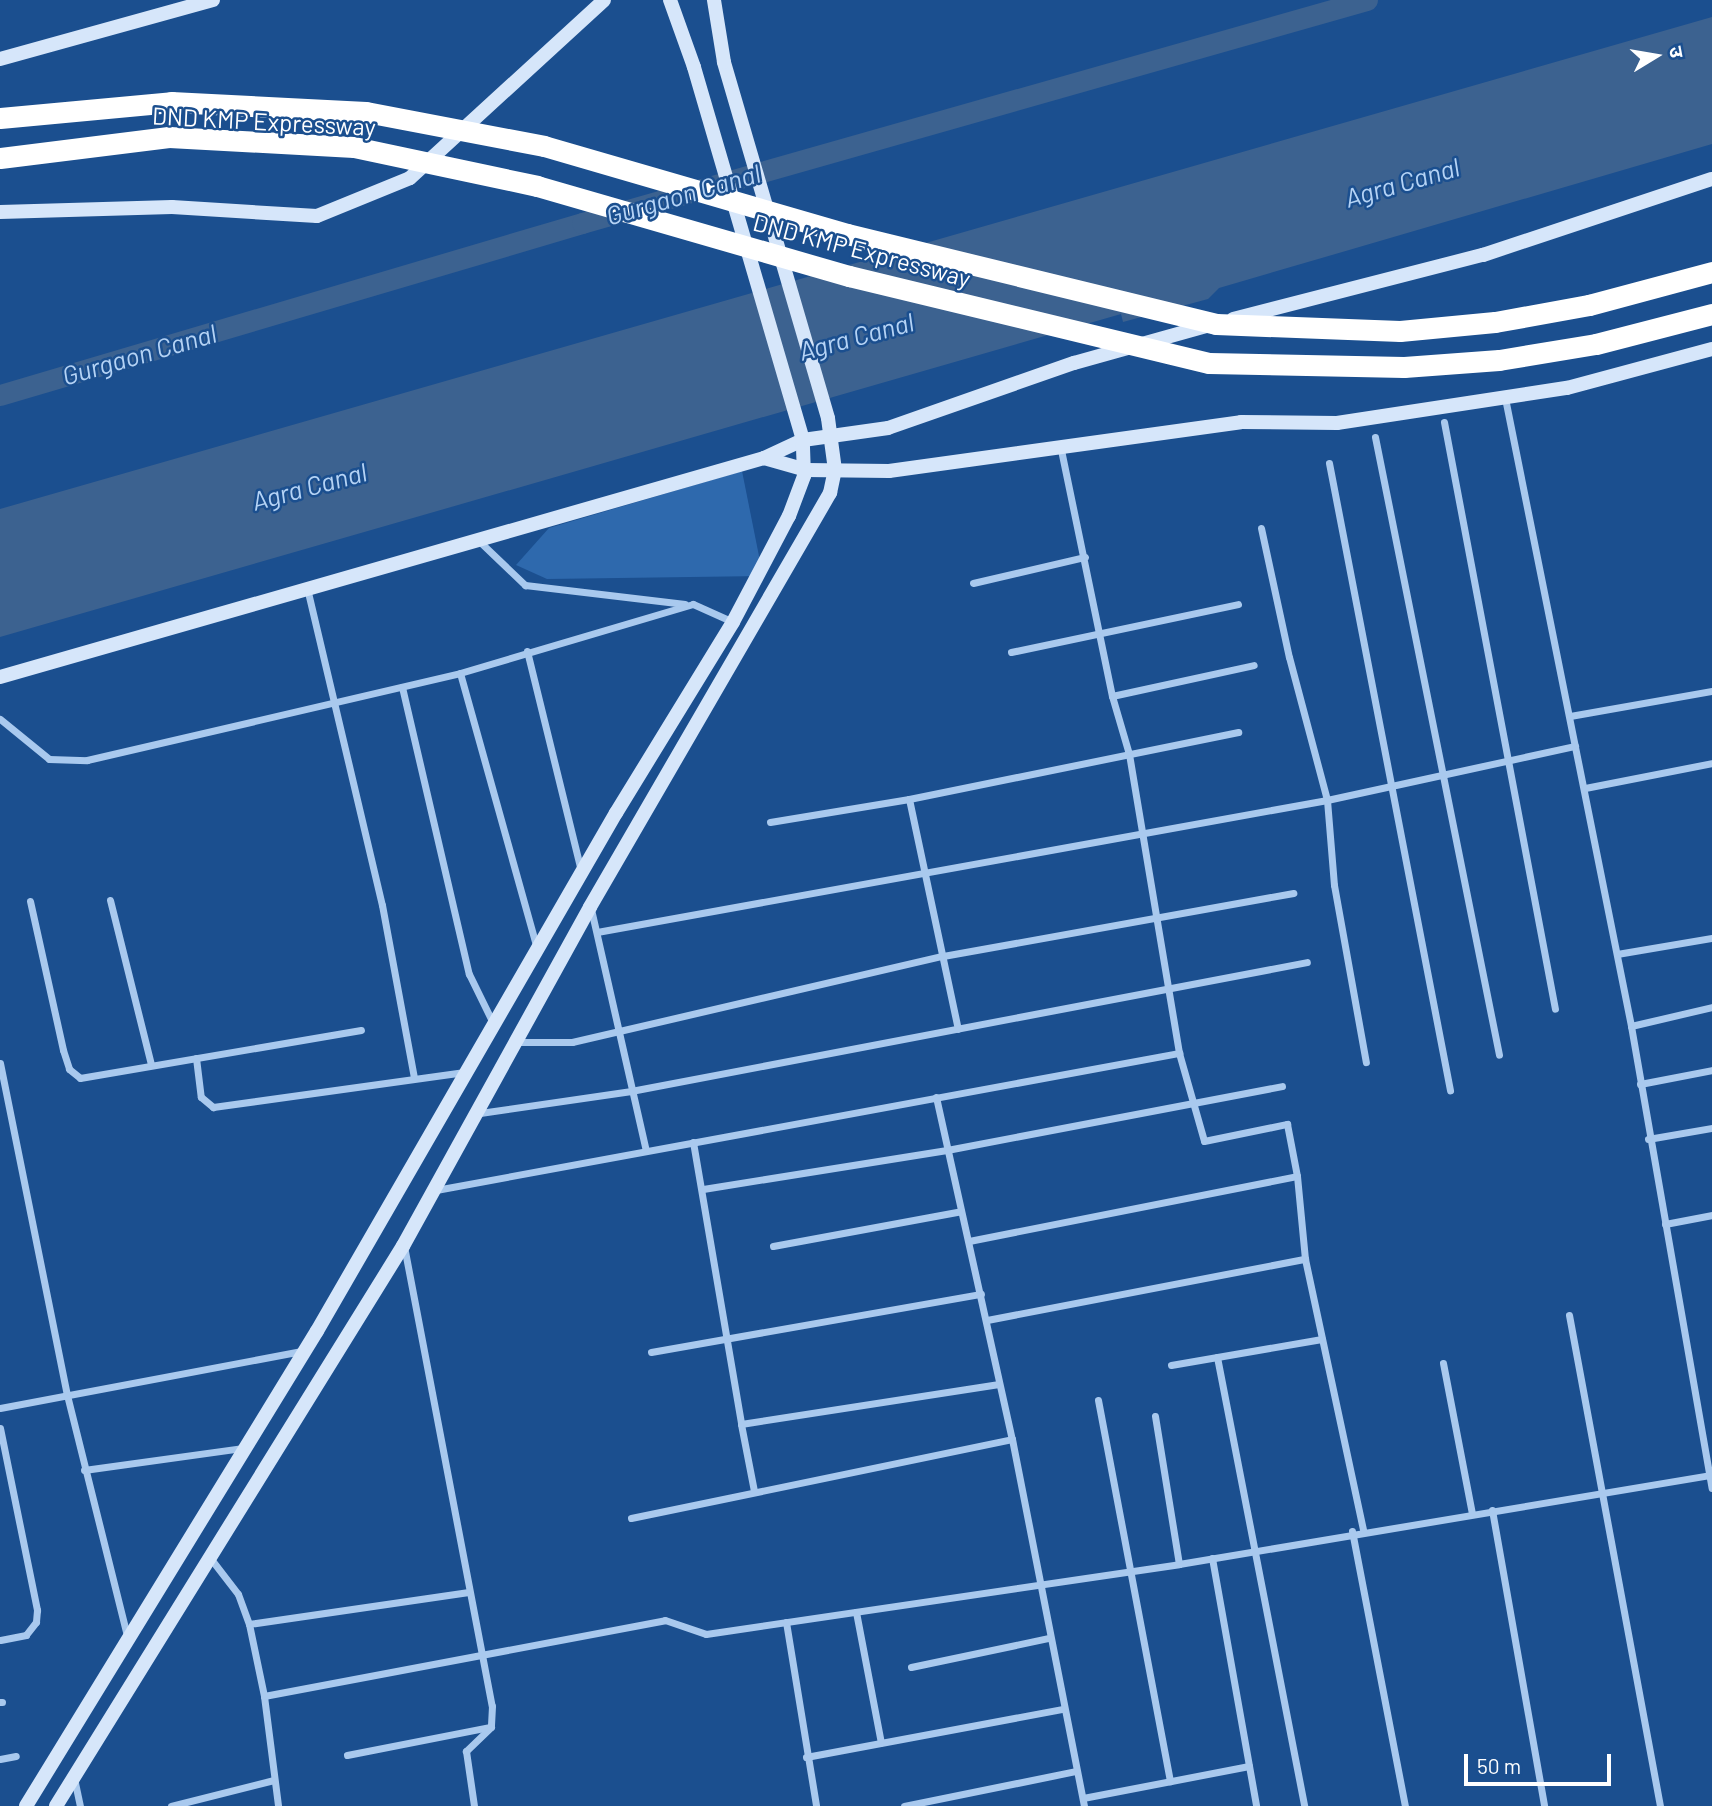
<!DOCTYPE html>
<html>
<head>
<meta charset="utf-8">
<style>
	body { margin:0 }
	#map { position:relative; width:1712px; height:1806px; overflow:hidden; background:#1b4f8f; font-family:Barlow,"Noto Sans Devanagari",sans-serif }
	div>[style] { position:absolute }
	.green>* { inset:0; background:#2e69ad }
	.water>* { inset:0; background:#3c6290 }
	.canal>* { height:21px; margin:-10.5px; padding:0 10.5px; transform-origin:10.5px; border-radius:10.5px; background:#3c6290 }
	.street>* { height:7px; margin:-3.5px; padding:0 3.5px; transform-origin:3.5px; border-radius:3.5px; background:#a9c9ee }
	.secondary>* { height:14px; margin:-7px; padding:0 7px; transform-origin:7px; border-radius:7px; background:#d6e6fa }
	.highway>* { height:21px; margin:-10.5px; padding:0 10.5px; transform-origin:10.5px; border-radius:10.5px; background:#fff }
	span { translate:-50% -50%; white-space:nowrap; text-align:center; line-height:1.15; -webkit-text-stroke:5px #1b4f8f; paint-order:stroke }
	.street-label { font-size:24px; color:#fff }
	.water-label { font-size:26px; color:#b5d3f5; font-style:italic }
	.north { position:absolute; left:1621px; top:21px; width:70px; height:70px; -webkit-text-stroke:5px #1b4f8f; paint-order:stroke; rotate:79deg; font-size:19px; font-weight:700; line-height:28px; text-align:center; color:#fff }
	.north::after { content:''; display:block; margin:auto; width:24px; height:32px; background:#fff; clip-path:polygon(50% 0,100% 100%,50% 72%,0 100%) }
	.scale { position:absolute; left:1464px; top:1754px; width:147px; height:32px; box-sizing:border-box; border:4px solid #fff; border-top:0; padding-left:9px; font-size:21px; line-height:24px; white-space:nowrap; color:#fff; -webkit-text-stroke:5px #1b4f8f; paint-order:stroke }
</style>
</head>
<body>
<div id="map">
	<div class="green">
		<i style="clip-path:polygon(742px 471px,763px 576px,547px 579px,516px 565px,549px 528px)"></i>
	</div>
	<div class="water">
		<i style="clip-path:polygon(1712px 17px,1712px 144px,1219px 288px,1208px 299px,1123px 322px,1121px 314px,0 637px,0 509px)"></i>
	</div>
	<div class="canal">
		<i style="left:0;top:395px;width:607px;rotate:-16.46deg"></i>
		<i style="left:582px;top:223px;width:816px;rotate:-15.86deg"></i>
	</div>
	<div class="street">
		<i style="left:1505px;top:398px;width:641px;rotate:78.65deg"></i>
		<i style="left:1631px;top:1026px;width:469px;rotate:80.1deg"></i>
		<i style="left:1444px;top:422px;width:597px;rotate:79.29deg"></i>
		<i style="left:1375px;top:437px;width:630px;rotate:78.65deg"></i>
		<i style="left:1060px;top:445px;width:256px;rotate:78.3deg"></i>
		<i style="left:1112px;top:696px;width:60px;rotate:73.7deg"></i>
		<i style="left:1129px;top:754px;width:303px;rotate:80.5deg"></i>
		<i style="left:1179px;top:1053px;width:91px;rotate:74.1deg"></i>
		<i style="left:1204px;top:1141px;width:85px;rotate:-11.6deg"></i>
		<i style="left:1287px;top:1124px;width:53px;rotate:79.1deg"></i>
		<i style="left:1297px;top:1176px;width:83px;rotate:84.5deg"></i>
		<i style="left:1305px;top:1259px;width:277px;rotate:77.9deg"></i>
		<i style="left:1329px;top:463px;width:639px;rotate:79.08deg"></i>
		<i style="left:1261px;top:528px;width:132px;rotate:77.8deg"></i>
		<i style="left:1289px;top:657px;width:148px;rotate:75.1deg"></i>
		<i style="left:1327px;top:800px;width:85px;rotate:85.3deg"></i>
		<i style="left:1334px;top:885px;width:180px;rotate:79.8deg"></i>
		<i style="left:479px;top:541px;width:64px;rotate:43.7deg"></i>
		<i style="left:525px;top:585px;width:161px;rotate:6.8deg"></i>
		<i style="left:973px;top:583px;width:115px;rotate:-13.1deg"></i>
		<i style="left:307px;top:588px;width:326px;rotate:76.7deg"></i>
		<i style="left:382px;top:905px;width:175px;rotate:79.5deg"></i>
		<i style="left:527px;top:651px;width:227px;rotate:76.2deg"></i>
		<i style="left:1011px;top:652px;width:232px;rotate:-11.9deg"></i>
		<i style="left:460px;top:673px;width:287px;rotate:74.4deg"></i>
		<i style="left:402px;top:687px;width:295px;rotate:76.9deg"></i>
		<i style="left:469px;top:974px;width:55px;rotate:63.9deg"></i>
		<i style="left:1112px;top:696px;width:145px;rotate:-12.3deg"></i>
		<i style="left:1570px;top:716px;width:144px;rotate:-10deg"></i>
		<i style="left:0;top:719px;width:63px;rotate:39.2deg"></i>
		<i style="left:49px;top:759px;width:38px;rotate:2deg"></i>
		<i style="left:87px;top:760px;width:383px;rotate:-13.1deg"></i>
		<i style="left:460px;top:673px;width:243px;rotate:-16.5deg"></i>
		<i style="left:693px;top:604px;width:44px;rotate:24.2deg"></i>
		<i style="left:1585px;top:788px;width:129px;rotate:-11.1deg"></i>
		<i style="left:909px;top:799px;width:235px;rotate:78deg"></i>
		<i style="left:770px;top:822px;width:141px;rotate:-9.4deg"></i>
		<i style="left:909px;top:799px;width:336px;rotate:-11.5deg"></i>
		<i style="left:110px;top:900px;width:170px;rotate:76deg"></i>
		<i style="left:30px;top:901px;width:153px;rotate:77.5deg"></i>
		<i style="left:63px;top:1050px;width:20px;rotate:72deg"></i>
		<i style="left:69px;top:1069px;width:14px;rotate:39deg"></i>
		<i style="left:80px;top:1078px;width:285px;rotate:-9.7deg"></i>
		<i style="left:591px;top:909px;width:248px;rotate:77.2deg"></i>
		<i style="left:597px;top:932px;width:742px;rotate:-10.25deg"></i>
		<i style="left:1327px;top:800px;width:254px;rotate:-12.3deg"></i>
		<i style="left:1617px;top:954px;width:96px;rotate:-9.6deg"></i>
		<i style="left:1631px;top:1026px;width:83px;rotate:-13.2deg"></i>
		<i style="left:517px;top:1042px;width:55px"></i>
		<i style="left:572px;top:1042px;width:381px;rotate:-13.1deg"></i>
		<i style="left:943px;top:956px;width:356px;rotate:-10.2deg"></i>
		<i style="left:196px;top:1058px;width:39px;rotate:83deg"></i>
		<i style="left:201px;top:1097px;width:16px;rotate:40deg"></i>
		<i style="left:213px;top:1107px;width:254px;rotate:-7.9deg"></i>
		<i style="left:0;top:1063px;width:339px;rotate:78.6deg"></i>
		<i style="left:67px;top:1395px;width:248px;rotate:76deg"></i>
		<i style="left:1640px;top:1084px;width:73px;rotate:-11deg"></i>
		<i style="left:936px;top:1097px;width:350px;rotate:77.5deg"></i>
		<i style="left:1012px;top:1439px;width:374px;rotate:78.9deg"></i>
		<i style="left:480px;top:1113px;width:153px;rotate:-8.3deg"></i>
		<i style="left:631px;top:1091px;width:688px;rotate:-10.8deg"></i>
		<i style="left:1648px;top:1139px;width:65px;rotate:-9.8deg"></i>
		<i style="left:693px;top:1142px;width:286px;rotate:80.3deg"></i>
		<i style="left:703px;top:1189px;width:247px;rotate:-9.1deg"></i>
		<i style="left:947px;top:1150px;width:341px;rotate:-10.8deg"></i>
		<i style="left:436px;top:1190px;width:756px;rotate:-10.45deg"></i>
		<i style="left:1665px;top:1224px;width:48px;rotate:-10.8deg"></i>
		<i style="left:969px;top:1241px;width:334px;rotate:-11.2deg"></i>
		<i style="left:404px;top:1246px;width:468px;rotate:79.2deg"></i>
		<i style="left:492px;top:1706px;width:21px;rotate:93deg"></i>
		<i style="left:491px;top:1727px;width:35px;rotate:136deg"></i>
		<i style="left:466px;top:1751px;width:56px;rotate:81.7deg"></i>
		<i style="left:773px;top:1246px;width:191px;rotate:-10.5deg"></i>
		<i style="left:1569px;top:1315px;width:499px;rotate:79.5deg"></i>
		<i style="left:987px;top:1320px;width:324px;rotate:-10.9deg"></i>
		<i style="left:651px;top:1352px;width:335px;rotate:-10deg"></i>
		<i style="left:1217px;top:1357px;width:457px;rotate:79deg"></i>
		<i style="left:1443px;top:1363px;width:153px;rotate:79.1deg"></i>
		<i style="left:1171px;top:1365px;width:153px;rotate:-9.8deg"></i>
		<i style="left:1098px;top:1400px;width:388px;rotate:79.3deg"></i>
		<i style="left:0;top:1408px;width:307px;rotate:-10.7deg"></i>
		<i style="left:1155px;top:1416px;width:150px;rotate:80.8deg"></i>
		<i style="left:0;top:1428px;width:186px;rotate:78.5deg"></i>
		<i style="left:37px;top:1610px;width:12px;rotate:95deg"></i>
		<i style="left:36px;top:1622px;width:16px;rotate:128deg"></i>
		<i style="left:26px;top:1635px;width:26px;rotate:169deg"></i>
		<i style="left:84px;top:1470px;width:161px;rotate:-7.9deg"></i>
		<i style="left:754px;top:1491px;width:68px;rotate:-101deg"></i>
		<i style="left:741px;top:1424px;width:261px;rotate:-8.8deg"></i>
		<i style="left:1492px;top:1510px;width:301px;rotate:80deg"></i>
		<i style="left:631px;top:1518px;width:389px;rotate:-11.7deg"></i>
		<i style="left:1352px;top:1531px;width:280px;rotate:79.1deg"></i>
		<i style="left:1212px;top:1558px;width:252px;rotate:79.9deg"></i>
		<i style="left:211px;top:1559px;width:44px;rotate:52.4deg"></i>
		<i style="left:238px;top:1594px;width:32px;rotate:70deg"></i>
		<i style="left:249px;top:1624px;width:74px;rotate:78.2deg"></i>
		<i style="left:264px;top:1696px;width:111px;rotate:82.7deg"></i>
		<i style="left:856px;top:1612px;width:133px;rotate:79.2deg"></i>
		<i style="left:786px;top:1622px;width:186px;rotate:80.7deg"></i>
		<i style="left:249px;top:1624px;width:222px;rotate:-8.3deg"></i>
		<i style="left:911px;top:1667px;width:141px;rotate:-11.9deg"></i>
		<i style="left:264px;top:1696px;width:408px;rotate:-10.7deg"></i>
		<i style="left:665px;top:1620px;width:43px;rotate:18.9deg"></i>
		<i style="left:706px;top:1634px;width:478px;rotate:-8.4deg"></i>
		<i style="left:1179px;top:1564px;width:538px;rotate:-9.51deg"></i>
		<i style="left:0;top:1702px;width:2px"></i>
		<i style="left:347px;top:1755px;width:146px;rotate:-11.1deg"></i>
		<i style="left:806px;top:1757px;width:260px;rotate:-10.6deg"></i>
		<i style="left:0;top:1759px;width:16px;rotate:-11deg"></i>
		<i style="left:74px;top:1778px;width:29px;rotate:78deg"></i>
		<i style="left:1083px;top:1798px;width:169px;rotate:-10.9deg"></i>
		<i style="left:171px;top:1806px;width:106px;rotate:-14.2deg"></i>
		<i style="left:904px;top:1806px;width:176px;rotate:-11.5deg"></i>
	</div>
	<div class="secondary">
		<i style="left:0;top:59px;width:221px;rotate:-15.5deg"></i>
		<i style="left:0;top:212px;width:172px;rotate:-1.7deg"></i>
		<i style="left:172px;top:207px;width:145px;rotate:3.6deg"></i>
		<i style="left:317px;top:216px;width:100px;rotate:-22.2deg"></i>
		<i style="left:410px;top:178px;width:263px;rotate:-42.5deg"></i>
		<i style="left:1233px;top:319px;width:258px;rotate:-14.4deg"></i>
		<i style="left:1483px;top:255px;width:241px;rotate:-18.4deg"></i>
		<i style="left:764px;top:458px;width:44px;rotate:15.9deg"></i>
		<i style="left:806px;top:470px;width:83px;rotate:0.7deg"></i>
		<i style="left:889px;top:471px;width:355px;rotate:-7.9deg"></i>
		<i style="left:1241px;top:422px;width:96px;rotate:0.6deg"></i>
		<i style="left:1337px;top:423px;width:233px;rotate:-8.7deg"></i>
		<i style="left:1567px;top:388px;width:150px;rotate:-15.1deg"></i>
		<i style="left:0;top:677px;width:795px;rotate:-15.99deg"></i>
		<i style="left:764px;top:458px;width:43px;rotate:-24.8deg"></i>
		<i style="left:803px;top:440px;width:86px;rotate:-8deg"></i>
		<i style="left:888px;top:428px;width:197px;rotate:-19.3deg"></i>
		<i style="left:1074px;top:363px;width:141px;rotate:-15.6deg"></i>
		<i style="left:26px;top:1806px;width:557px;rotate:-58.51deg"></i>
		<i style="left:317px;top:1331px;width:598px;rotate:-60.01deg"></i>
		<i style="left:616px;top:813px;width:224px;rotate:-58.5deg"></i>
		<i style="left:733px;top:622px;width:120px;rotate:-62.2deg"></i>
		<i style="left:789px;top:516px;width:43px;rotate:-69.4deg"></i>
		<i style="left:804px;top:476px;width:36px;rotate:-92deg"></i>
		<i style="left:803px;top:440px;width:389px;rotate:-106.3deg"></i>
		<i style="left:694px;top:67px;width:71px;rotate:-109.7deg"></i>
		<i style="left:56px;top:1806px;width:659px;rotate:-58.22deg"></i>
		<i style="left:403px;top:1246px;width:387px;rotate:-61.1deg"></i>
		<i style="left:590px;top:907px;width:479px;rotate:-59.9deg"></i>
		<i style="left:830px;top:493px;width:24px;rotate:-78deg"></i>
		<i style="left:835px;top:470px;width:52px;rotate:-97.7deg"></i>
		<i style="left:828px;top:418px;width:371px;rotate:-106.3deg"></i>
		<i style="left:724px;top:62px;width:63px;rotate:-99.2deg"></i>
	</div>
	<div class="highway">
		<i style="left:0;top:118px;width:172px;rotate:-5.3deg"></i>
		<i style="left:171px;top:102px;width:195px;rotate:2.9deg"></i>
		<i style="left:366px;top:112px;width:181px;rotate:10.8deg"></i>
		<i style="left:544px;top:146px;width:316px;rotate:16.2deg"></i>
		<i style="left:847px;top:234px;width:380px;rotate:13.7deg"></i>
		<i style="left:1216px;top:324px;width:184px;rotate:2.2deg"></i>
		<i style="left:1400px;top:331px;width:95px;rotate:-5.4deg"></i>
		<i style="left:1495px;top:322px;width:96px;rotate:-10.3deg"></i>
		<i style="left:1589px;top:305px;width:127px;rotate:-15deg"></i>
		<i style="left:0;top:158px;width:170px;rotate:-7.1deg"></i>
		<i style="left:169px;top:137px;width:185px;rotate:3.1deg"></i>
		<i style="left:354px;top:147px;width:187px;rotate:12deg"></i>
		<i style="left:537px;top:186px;width:325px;rotate:16.1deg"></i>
		<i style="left:849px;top:276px;width:370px;rotate:13.6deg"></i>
		<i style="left:1209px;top:363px;width:195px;rotate:1.2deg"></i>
		<i style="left:1404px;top:367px;width:95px;rotate:-4.2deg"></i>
		<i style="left:1499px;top:360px;width:98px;rotate:-9.4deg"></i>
		<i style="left:1596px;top:344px;width:120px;rotate:-14.5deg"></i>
	</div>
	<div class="street-label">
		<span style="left:264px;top:121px;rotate:3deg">DND KMP Expressway</span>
		<span style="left:862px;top:250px;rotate:15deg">DND KMP Expressway</span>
	</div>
	<div class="water-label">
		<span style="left:1402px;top:182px;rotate:-16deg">Agra Canal</span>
		<span style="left:683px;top:194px;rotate:-16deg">Gurgaon Canal</span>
		<span style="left:856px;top:336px;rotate:-15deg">Agra Canal</span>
		<span style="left:139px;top:354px;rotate:-16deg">Gurgaon Canal</span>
		<span style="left:309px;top:486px;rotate:-15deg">Agra Canal</span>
	</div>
	<div class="north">उ</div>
	<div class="scale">50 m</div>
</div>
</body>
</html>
